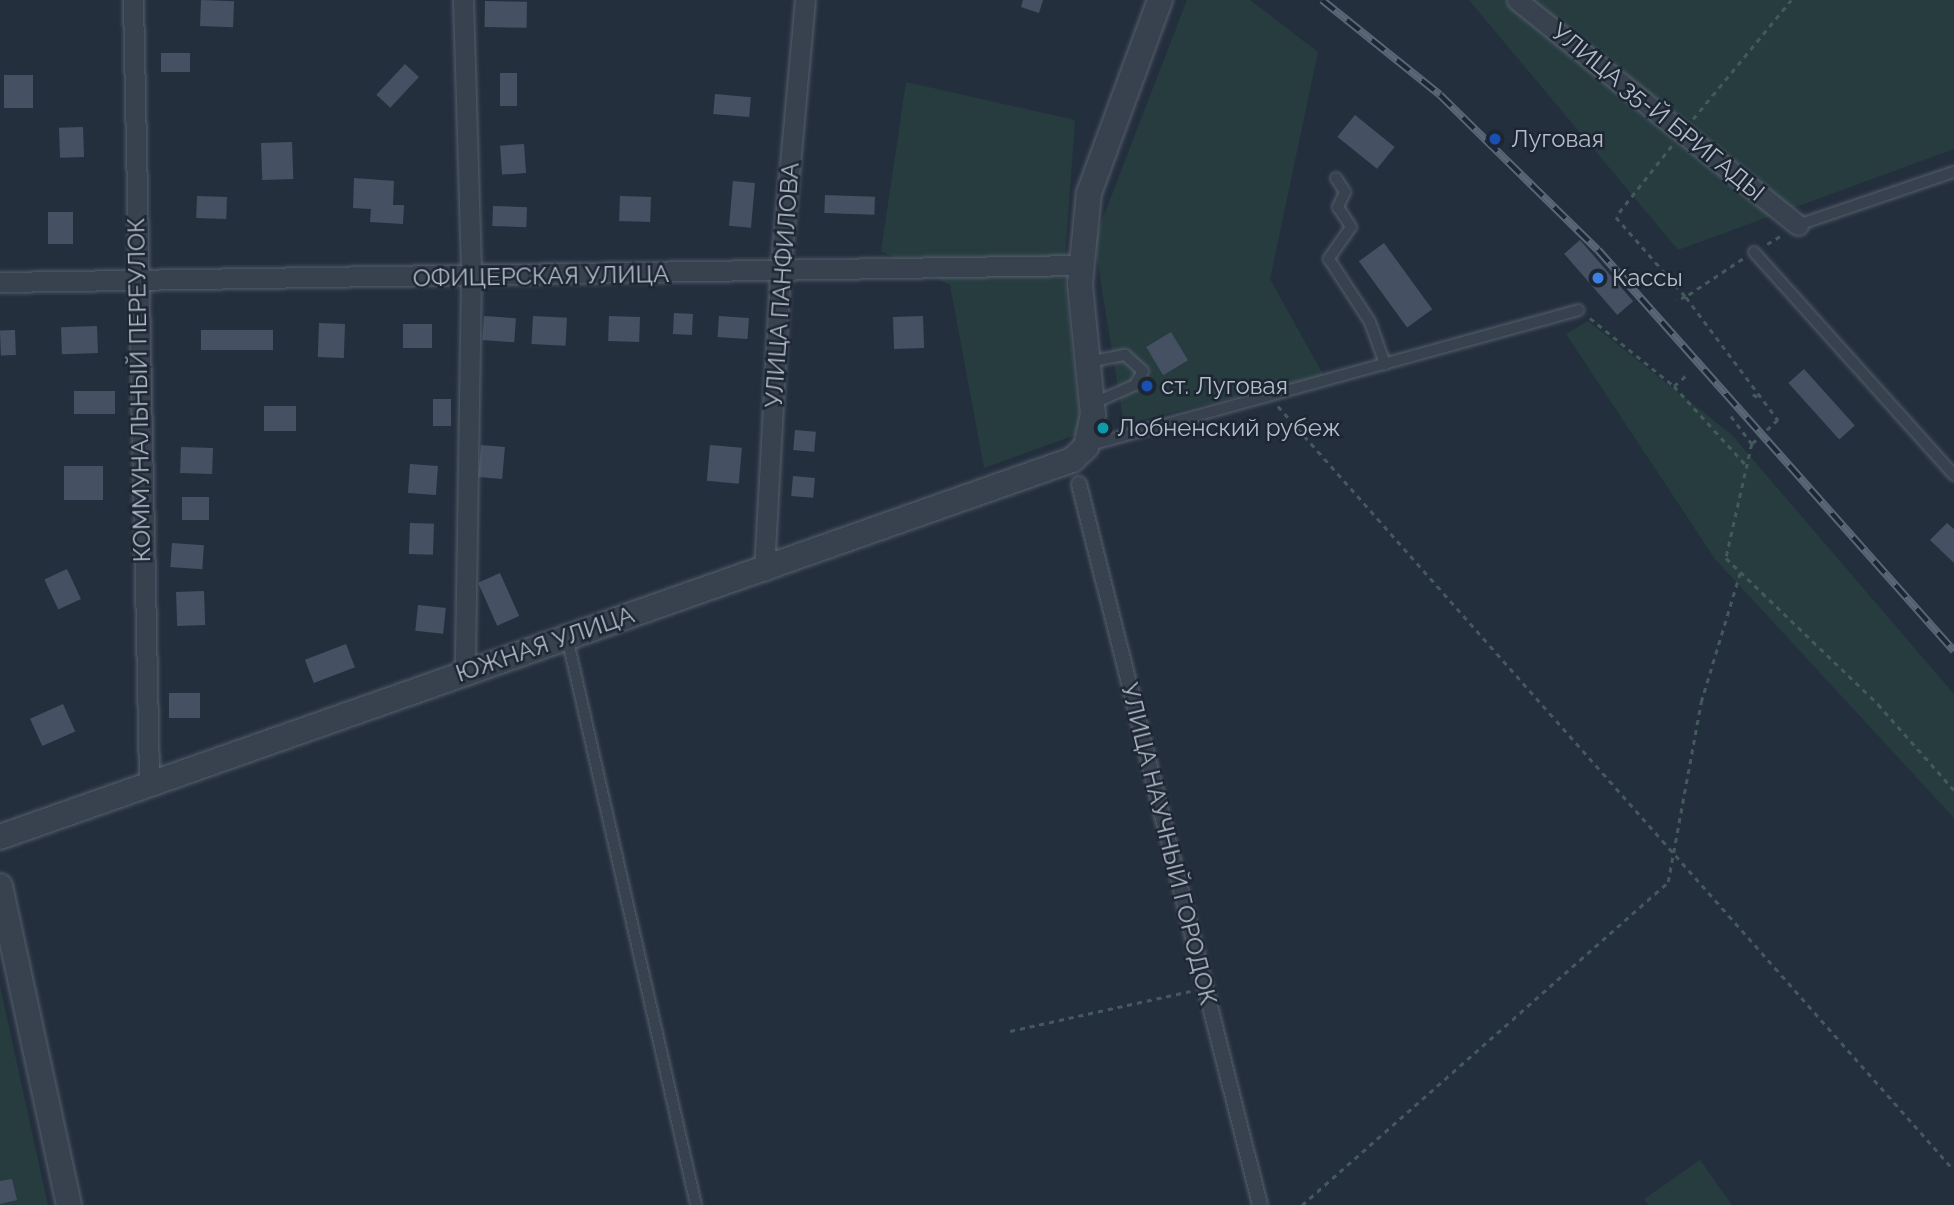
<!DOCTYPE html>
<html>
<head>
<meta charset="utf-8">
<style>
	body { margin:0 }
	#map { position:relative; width:1954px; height:1205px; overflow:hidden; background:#242f3e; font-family:Raleway,sans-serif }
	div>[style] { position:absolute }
	.green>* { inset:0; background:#263c3f }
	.building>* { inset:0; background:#455162; transform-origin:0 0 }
	.path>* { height:2.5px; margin-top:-1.25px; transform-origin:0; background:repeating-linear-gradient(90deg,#44595c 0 5px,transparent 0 10px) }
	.roads { filter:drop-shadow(0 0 2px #565f6c) drop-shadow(0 0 2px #565f6c) }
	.service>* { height:10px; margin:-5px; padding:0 5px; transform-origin:5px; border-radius:5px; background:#38414e }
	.pedestrian>* { height:14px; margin:-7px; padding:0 7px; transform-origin:7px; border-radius:7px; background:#38414e }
	.minor>* { height:19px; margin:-9.5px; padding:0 9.5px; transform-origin:9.5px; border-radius:9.5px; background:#38414e }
	.tertiary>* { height:24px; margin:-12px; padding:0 12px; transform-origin:12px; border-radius:12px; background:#38414e }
	.rail>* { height:8px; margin-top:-4px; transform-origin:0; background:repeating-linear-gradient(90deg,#1d2633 0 16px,#5a6575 0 32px); box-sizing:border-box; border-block:2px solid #5a6575 }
	.dots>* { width:19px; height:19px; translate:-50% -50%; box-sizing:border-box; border:4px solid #1d2633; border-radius:50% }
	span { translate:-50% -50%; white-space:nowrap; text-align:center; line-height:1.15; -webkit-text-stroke:5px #1d2633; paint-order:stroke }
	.street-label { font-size:24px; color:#b4bcc9 }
	.poi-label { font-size:24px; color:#b4bcc9 }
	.left { translate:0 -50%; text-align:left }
</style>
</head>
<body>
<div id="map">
	<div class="green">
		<i style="clip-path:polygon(1187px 0,1250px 0,1318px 52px,1270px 279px,1324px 376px,1124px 424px,1094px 241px)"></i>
		<i style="clip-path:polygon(1469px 0,1954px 0,1954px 149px,1678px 250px)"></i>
		<i style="clip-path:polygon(906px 82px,1075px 120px,1064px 273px,1081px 433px,984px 468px,950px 285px,881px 251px)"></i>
		<i style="clip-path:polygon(1588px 321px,1732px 435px,1954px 694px,1954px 818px,1715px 559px,1566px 334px)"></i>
		<i style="clip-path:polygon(0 986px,48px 1205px,0 1205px)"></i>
		<i style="clip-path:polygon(1700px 1160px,1732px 1205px,1648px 1205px,1644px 1199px)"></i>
	</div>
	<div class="building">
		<i style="left:201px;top:0;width:33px;height:26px;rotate:2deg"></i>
		<i style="clip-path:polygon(1023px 0,1043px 0,1039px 13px,1021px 7px)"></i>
		<i style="left:485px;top:1px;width:42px;height:26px;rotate:1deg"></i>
		<i style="left:161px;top:53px;width:29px;height:19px"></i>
		<i style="left:405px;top:64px;width:19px;height:42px;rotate:43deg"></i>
		<i style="left:500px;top:73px;width:17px;height:33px"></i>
		<i style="left:4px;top:75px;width:29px;height:33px"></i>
		<i style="left:715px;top:94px;width:36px;height:20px;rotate:5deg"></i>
		<i style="left:1355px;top:115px;width:51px;height:28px;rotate:39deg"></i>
		<i style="left:83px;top:127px;width:30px;height:24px;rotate:88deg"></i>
		<i style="left:292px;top:142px;width:37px;height:31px;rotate:88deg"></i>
		<i style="left:524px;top:144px;width:29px;height:24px;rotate:86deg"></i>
		<i style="clip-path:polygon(354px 178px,394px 181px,393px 205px,404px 205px,403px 224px,370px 222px,371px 209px,353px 208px)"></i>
		<i style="left:733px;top:181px;width:22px;height:45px;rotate:5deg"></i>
		<i style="left:825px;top:195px;width:50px;height:18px;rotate:2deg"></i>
		<i style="left:197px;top:196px;width:30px;height:22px;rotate:2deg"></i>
		<i style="left:620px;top:196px;width:31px;height:25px;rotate:2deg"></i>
		<i style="left:493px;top:206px;width:34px;height:20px;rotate:2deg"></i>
		<i style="left:48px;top:212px;width:25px;height:32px"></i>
		<i style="left:1580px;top:240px;width:81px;height:21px;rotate:49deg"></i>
		<i style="left:1384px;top:243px;width:82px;height:31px;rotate:54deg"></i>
		<i style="left:674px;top:313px;width:19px;height:21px;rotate:3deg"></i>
		<i style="left:484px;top:316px;width:32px;height:24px;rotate:4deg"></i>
		<i style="left:533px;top:316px;width:34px;height:28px;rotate:3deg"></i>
		<i style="left:609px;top:316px;width:31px;height:25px;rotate:2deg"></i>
		<i style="left:719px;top:316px;width:30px;height:21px;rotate:4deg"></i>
		<i style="left:923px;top:316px;width:32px;height:30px;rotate:88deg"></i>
		<i style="left:319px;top:323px;width:26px;height:34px;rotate:2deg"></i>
		<i style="left:403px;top:324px;width:29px;height:24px"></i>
		<i style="left:97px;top:326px;width:27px;height:36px;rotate:88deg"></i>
		<i style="left:15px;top:330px;width:25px;height:15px;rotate:88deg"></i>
		<i style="left:201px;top:330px;width:72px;height:20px"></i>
		<i style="left:1171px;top:332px;width:33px;height:29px;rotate:59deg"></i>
		<i style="left:1804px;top:369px;width:76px;height:21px;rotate:48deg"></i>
		<i style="left:74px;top:391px;width:41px;height:23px"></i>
		<i style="left:433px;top:399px;width:18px;height:27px"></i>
		<i style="left:264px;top:406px;width:32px;height:25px"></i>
		<i style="left:795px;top:430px;width:21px;height:20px;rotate:5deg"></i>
		<i style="left:481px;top:445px;width:24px;height:32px;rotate:5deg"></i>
		<i style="left:710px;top:445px;width:32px;height:36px;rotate:5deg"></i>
		<i style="left:181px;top:447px;width:32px;height:26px;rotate:2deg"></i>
		<i style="left:410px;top:464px;width:28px;height:29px;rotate:4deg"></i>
		<i style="left:64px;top:466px;width:39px;height:34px"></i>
		<i style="left:793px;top:476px;width:22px;height:20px;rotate:5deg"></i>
		<i style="left:182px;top:497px;width:27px;height:23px"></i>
		<i style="left:410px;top:523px;width:24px;height:31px;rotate:2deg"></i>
		<i style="clip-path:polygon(1947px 523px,1954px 529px,1954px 563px,1930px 540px)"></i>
		<i style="left:172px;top:543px;width:32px;height:24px;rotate:4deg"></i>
		<i style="left:67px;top:569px;width:33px;height:25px;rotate:65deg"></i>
		<i style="left:500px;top:573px;width:47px;height:24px;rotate:66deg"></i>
		<i style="left:204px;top:591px;width:34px;height:28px;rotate:88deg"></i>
		<i style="left:418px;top:605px;width:28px;height:26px;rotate:6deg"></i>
		<i style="left:346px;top:644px;width:25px;height:44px;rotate:69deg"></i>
		<i style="left:169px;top:693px;width:31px;height:25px"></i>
		<i style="left:63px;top:704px;width:30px;height:36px;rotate:66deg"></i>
		<i style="clip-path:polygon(12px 1179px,17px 1200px,0 1204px,0 1181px)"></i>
	</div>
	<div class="path">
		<i style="left:1693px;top:119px;width:154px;rotate:-50.5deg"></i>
		<i style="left:1672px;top:146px;width:90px;rotate:128.3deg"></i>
		<i style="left:1616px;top:217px;width:106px;rotate:48.8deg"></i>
		<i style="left:1686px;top:297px;width:10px;rotate:163deg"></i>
		<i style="left:1767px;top:244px;width:17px;rotate:-31deg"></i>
		<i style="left:1743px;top:259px;width:69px;rotate:146.3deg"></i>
		<i style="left:1686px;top:297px;width:154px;rotate:53.2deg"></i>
		<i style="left:1778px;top:420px;width:35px;rotate:137deg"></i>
		<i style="left:1752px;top:444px;width:117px;rotate:102.8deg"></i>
		<i style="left:1726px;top:558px;width:211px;rotate:43.8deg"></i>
		<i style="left:1878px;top:704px;width:115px;rotate:48.5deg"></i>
		<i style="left:1590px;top:318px;width:108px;rotate:39deg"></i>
		<i style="left:1674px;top:386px;width:108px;rotate:47.6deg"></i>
		<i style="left:1674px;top:386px;width:18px;rotate:-41deg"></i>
		<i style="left:1753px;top:394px;width:9px;rotate:36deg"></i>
		<i style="left:1278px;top:406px;width:1019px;rotate:48.5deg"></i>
		<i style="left:1731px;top:416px;width:35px;rotate:53deg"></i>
		<i style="left:1010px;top:1031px;width:185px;rotate:-12.5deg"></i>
		<i style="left:1302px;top:1205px;width:488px;rotate:-41.4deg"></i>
		<i style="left:1668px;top:882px;width:183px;rotate:-79.6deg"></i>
		<i style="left:1701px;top:702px;width:135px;rotate:-73.2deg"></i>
	</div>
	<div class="roads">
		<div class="service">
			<i style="left:1336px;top:178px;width:17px;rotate:57deg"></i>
			<i style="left:1345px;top:192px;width:17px;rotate:115deg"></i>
			<i style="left:1338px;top:207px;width:24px;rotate:57deg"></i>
			<i style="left:1351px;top:227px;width:39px;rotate:125deg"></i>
			<i style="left:1329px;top:259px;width:75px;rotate:56.9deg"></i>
			<i style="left:1370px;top:322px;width:45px;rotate:70.3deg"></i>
			<i style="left:1798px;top:225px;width:165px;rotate:-18.8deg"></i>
			<i style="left:1754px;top:252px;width:300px;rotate:48.1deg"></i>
			<i style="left:1088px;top:362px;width:38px;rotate:-11deg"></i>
			<i style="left:1125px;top:355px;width:24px;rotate:42deg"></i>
			<i style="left:1143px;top:371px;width:16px;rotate:120deg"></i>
			<i style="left:1135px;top:385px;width:45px;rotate:156.3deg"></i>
			<i style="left:1087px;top:446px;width:510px;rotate:-15.45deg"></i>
			<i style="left:567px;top:637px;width:582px;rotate:77.2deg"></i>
		</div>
		<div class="pedestrian">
			<i style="left:1079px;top:484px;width:743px;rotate:75.91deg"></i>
		</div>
		<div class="minor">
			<i style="left:133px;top:0;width:780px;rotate:88.82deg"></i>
			<i style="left:463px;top:0;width:276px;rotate:88.3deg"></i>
			<i style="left:471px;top:276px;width:394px;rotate:90.9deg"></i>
			<i style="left:1517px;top:0;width:360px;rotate:38.7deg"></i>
			<i style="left:0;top:282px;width:1082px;rotate:-0.9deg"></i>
			<i style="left:764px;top:571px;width:297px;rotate:-86.9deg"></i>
			<i style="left:780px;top:274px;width:275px;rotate:-84.8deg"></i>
		</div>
		<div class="tertiary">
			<i style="left:0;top:837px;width:1136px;rotate:-19.38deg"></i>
			<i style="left:1072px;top:460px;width:19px;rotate:-43deg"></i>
			<i style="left:1086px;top:447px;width:33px;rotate:-78deg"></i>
			<i style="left:1093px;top:415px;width:132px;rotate:-95.7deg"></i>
			<i style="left:1080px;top:284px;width:91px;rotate:-84.4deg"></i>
			<i style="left:1089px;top:193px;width:206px;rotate:-69.8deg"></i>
			<i style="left:0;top:886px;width:326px;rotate:77.8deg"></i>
		</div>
	</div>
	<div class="rail">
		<i style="left:1322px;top:0;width:151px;rotate:38.8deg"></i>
		<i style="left:1440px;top:95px;width:221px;rotate:44.5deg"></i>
		<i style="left:1598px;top:250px;width:536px;rotate:48.4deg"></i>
	</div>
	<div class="dots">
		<i style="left:1495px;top:139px;background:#1a4fb4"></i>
		<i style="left:1598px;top:278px;background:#3f7fe0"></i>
		<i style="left:1147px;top:386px;background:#1a4fb4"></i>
		<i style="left:1103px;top:428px;background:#0f9aa8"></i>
	</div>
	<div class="street-label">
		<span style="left:1658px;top:112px;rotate:39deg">УЛИЦА 35-Й БРИГАДЫ</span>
		<span style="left:541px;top:276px;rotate:-1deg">ОФИЦЕРСКАЯ УЛИЦА</span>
		<span style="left:782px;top:285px;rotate:-86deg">УЛИЦА ПАНФИЛОВА</span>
		<span style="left:139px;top:390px;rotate:-91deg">КОММУНАЛЬНЫЙ ПЕРЕУЛОК</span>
		<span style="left:545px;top:644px;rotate:-19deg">ЮЖНАЯ УЛИЦА</span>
		<span style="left:1169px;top:844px;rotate:76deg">УЛИЦА НАУЧНЫЙ ГОРОДОК</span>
	</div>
	<div class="poi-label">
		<span class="left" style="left:1511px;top:139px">Луговая</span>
		<span class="left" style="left:1612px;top:278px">Кассы</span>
		<span class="left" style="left:1161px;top:386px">ст. Луговая</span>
		<span class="left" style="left:1117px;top:428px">Лобненский рубеж</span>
	</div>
</div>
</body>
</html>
